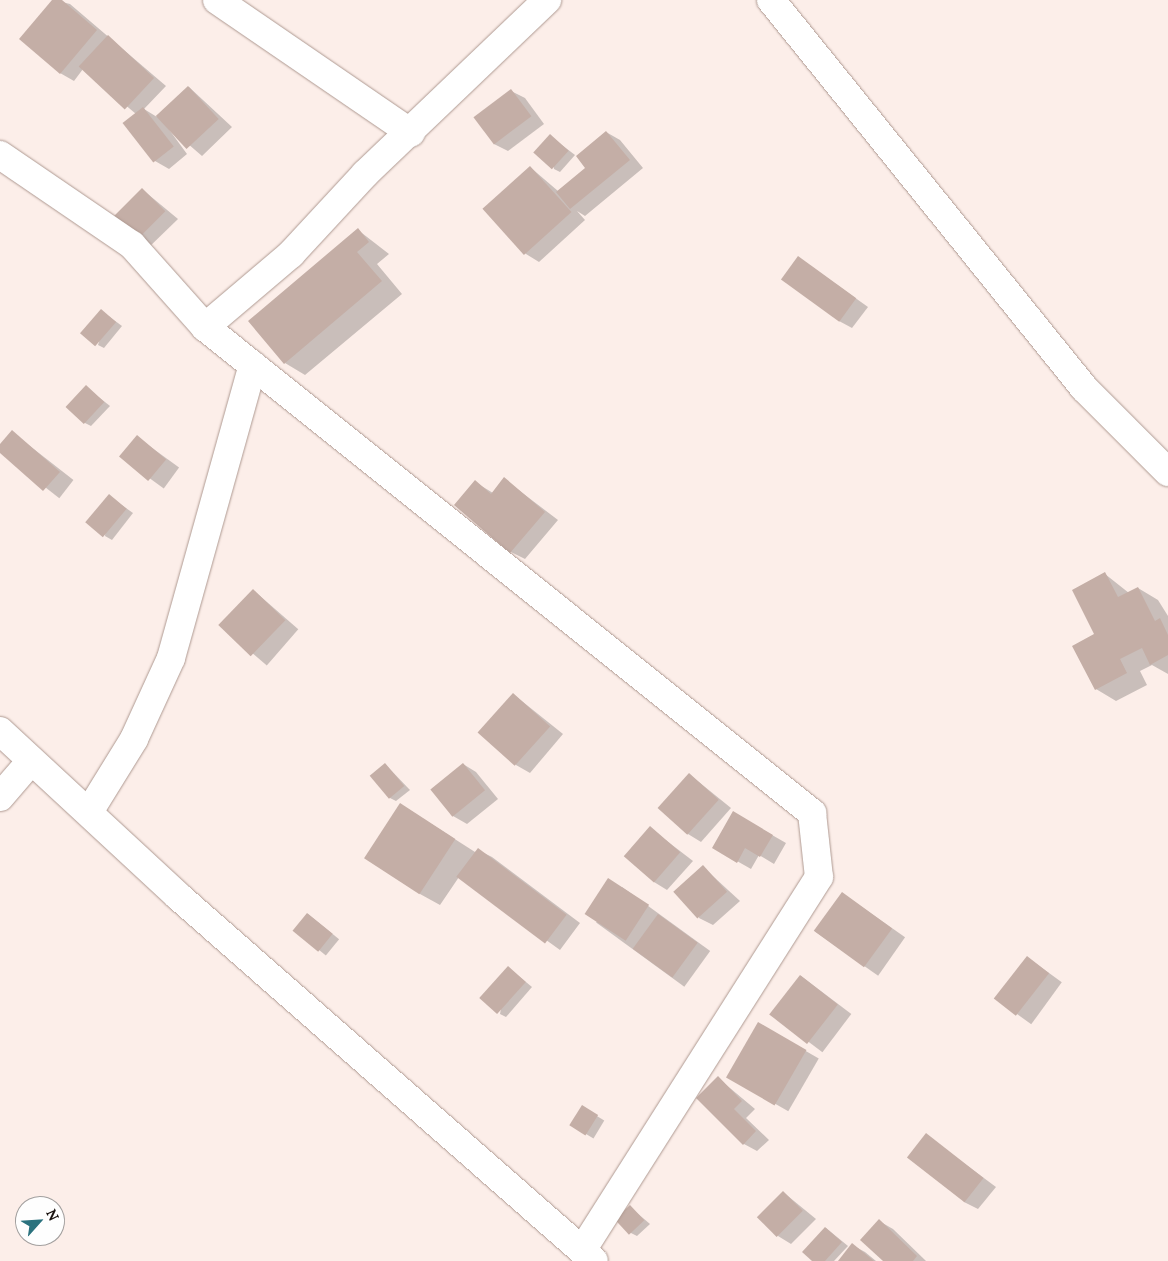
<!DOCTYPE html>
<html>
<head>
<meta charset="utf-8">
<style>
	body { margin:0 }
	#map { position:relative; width:1168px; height:1261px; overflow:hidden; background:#fceee9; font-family:Lora,serif }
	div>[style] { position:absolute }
	.shadow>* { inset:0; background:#0003; transform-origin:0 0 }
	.building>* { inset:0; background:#c4aea6; transform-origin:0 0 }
	.roads { filter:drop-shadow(0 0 1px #ae9991) drop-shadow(0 0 1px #ae9991) }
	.minor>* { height:28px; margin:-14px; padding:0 14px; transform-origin:14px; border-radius:14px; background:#fff }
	span { translate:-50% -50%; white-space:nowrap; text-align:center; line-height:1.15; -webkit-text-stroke:5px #fefefe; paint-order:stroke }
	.north { position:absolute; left:15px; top:1196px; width:50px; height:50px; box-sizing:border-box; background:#fefefe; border:1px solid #a29f9e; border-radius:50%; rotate:64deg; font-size:14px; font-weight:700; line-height:20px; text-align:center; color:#18110e }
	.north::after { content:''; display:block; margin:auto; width:18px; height:22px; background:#2b727e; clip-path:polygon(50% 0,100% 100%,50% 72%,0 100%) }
</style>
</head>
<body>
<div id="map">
	<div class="shadow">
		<i style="clip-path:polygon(54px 0,70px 4px,166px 86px,144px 109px,157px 117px,189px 87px,232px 127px,202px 156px,165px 124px,187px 154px,169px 169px,155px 161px,136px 114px,83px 69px,74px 81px,60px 73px)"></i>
		<i style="clip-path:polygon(511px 91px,525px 98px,544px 124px,508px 151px,494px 144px)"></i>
		<i style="clip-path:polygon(606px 132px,620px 140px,643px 168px,585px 216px,577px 211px,585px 220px,539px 262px,526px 254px,484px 209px,530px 167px,558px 191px,587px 168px)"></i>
		<i style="clip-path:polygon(550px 136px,575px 155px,560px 172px,554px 169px)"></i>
		<i style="clip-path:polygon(143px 190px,178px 219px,144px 252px,130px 244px)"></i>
		<i style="clip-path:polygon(358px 230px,389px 254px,377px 264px,402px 294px,305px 375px,285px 363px)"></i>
		<i style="clip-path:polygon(798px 257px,868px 307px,852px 328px,839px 321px)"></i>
		<i style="clip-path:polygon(107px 315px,122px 326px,104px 348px,98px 345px)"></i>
		<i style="clip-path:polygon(86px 387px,110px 406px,91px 426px,85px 423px)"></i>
		<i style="left:12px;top:432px;width:78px;height:23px;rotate:38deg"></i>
		<i style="left:137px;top:437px;width:52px;height:26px;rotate:36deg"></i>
		<i style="clip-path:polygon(504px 479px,558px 520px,525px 559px,511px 552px,475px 482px,493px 493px)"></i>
		<i style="clip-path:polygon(109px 496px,133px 513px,112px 540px,105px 536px)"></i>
		<i style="clip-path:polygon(1105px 574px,1129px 593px,1138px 588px,1158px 600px,1168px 616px,1168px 674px,1152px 665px,1140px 671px,1147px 685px,1116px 701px,1096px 689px,1096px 635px)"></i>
		<i style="left:253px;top:590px;width:60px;height:48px;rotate:41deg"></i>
		<i style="clip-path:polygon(513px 694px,563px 734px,530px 773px,516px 765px)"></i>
		<i style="clip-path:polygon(385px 764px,410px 790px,396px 801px,390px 798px)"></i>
		<i style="clip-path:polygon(463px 764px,476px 772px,498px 799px,467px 824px,453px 816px)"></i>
		<i style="clip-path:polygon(689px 774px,731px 808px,701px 842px,688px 834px)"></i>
		<i style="clip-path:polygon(400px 804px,475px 852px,478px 850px,492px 857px,580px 923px,560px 950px,459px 877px,440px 905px,420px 894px)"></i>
		<i style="clip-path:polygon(734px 813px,786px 843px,774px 864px,759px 855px,751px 869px,714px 848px)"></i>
		<i style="clip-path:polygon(650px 828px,693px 861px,667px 890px,654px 882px)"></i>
		<i style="clip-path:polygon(703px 867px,740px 901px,713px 925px,699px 918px)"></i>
		<i style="left:622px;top:887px;width:109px;height:44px;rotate:36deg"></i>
		<i style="left:842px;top:893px;width:77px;height:47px;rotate:35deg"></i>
		<i style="left:308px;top:914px;width:40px;height:21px;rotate:39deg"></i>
		<i style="left:1027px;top:957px;width:43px;height:52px;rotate:36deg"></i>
		<i style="clip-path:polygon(509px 968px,532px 987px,506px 1017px,500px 1014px)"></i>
		<i style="left:801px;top:976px;width:63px;height:48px;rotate:37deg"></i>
		<i style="left:759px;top:1024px;width:69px;height:61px;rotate:30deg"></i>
		<i style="clip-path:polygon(718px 1078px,755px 1109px,746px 1118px,769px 1140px,757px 1151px,744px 1144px)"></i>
		<i style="left:582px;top:1107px;width:26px;height:21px;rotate:31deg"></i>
		<i style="clip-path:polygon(926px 1135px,996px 1187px,978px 1209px,964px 1202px)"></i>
		<i style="clip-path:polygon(783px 1192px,816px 1219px,791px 1244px,778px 1236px)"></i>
		<i style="clip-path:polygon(630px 1207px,650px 1224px,637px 1236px,631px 1233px)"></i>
		<i style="clip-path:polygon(879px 1221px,893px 1229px,926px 1261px,884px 1261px)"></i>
		<i style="clip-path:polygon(826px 1228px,848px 1246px,834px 1261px,814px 1261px)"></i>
		<i style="clip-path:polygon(852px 1245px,865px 1252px,876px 1261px,839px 1261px)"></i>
	</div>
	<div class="building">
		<i style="clip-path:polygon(52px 0,62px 0,97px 30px,60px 74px,19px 39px)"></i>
		<i style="left:108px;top:35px;width:63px;height:43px;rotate:43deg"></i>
		<i style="left:188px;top:86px;width:45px;height:44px;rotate:47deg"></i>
		<i style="left:511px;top:89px;width:34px;height:47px;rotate:53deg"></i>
		<i style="left:143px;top:107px;width:50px;height:26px;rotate:52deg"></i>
		<i style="clip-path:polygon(606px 131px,630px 160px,570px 209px,556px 192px,585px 168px,576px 156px)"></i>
		<i style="left:550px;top:134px;width:25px;height:25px;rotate:42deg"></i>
		<i style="left:530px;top:166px;width:62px;height:64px;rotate:48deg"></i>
		<i style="left:142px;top:188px;width:33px;height:49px;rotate:45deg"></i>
		<i style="clip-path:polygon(358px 228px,369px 242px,357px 252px,382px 281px,284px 364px,248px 321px)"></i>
		<i style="left:798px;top:256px;width:72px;height:29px;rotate:36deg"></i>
		<i style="left:101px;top:309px;width:20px;height:32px;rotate:41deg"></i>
		<i style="left:86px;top:385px;width:25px;height:30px;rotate:43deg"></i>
		<i style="clip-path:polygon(12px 430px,60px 472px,43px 491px,0 453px,0 444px)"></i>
		<i style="left:137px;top:435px;width:38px;height:28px;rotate:40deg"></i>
		<i style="clip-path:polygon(504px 477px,545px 512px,510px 553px,454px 505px,475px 480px,491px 494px)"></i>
		<i style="left:109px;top:494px;width:23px;height:37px;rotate:40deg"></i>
		<i style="clip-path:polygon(1105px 572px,1118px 597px,1138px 587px,1155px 621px,1160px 618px,1168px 635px,1168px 655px,1150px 665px,1142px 648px,1120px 659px,1127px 673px,1095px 690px,1072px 646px,1094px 634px,1072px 590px)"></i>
		<i style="left:253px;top:589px;width:45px;height:50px;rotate:44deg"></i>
		<i style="left:513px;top:693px;width:50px;height:53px;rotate:42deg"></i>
		<i style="left:385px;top:763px;width:30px;height:20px;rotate:50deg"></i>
		<i style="left:463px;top:763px;width:35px;height:42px;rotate:51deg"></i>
		<i style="left:689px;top:773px;width:40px;height:47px;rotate:42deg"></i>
		<i style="left:400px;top:803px;width:66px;height:66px;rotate:33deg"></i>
		<i style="clip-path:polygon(733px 811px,773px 835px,760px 857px,745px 848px,737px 863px,712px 848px)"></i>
		<i style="left:650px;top:826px;width:40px;height:40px;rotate:41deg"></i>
		<i style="left:478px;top:848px;width:111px;height:36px;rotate:37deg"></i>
		<i style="left:703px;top:865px;width:36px;height:40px;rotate:48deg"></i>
		<i style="left:608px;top:878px;width:49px;height:43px;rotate:33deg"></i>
		<i style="left:842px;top:892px;width:62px;height:48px;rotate:36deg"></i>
		<i style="left:307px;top:913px;width:33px;height:23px;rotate:39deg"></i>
		<i style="left:658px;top:914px;width:49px;height:43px;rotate:36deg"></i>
		<i style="left:1027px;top:956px;width:28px;height:54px;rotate:38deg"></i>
		<i style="left:508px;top:966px;width:24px;height:43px;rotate:42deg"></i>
		<i style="left:800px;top:975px;width:48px;height:50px;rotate:38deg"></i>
		<i style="left:758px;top:1022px;width:56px;height:64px;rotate:30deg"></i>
		<i style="clip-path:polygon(718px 1076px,742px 1101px,734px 1109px,756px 1131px,743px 1145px,696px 1098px)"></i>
		<i style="left:582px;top:1105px;width:19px;height:24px;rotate:32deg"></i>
		<i style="left:926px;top:1133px;width:73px;height:31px;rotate:38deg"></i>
		<i style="left:783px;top:1191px;width:28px;height:37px;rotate:45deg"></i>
		<i style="left:630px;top:1205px;width:21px;height:21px;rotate:47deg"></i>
		<i style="clip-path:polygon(879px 1219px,917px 1256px,913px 1261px,883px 1261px,860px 1240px)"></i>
		<i style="clip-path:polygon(825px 1227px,842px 1242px,825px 1261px,812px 1261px,802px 1252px)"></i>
		<i style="clip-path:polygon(852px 1243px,874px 1261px,838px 1261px)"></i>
	</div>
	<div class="roads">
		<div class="minor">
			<i style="left:217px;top:0;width:235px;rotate:34.4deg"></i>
			<i style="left:771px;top:0;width:499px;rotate:51.1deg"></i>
			<i style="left:1084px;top:388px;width:119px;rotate:45deg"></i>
			<i style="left:0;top:155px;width:160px;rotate:34.3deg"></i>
			<i style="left:132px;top:245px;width:110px;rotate:48.3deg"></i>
			<i style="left:205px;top:327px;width:778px;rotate:38.68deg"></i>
			<i style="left:812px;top:813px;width:64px;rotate:83.8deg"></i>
			<i style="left:819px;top:877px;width:442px;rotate:122.4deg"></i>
			<i style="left:205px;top:327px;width:113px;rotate:-40.3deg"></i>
			<i style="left:291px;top:254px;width:109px;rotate:-47.2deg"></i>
			<i style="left:365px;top:174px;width:252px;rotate:-43.7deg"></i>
			<i style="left:0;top:731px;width:243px;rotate:42.8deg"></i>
			<i style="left:178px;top:896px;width:553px;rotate:41.26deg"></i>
			<i style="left:0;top:797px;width:48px;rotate:-49.3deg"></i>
			<i style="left:89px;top:812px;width:86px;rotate:-58.3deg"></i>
			<i style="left:134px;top:739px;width:89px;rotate:-65.4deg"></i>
			<i style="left:171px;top:658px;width:304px;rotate:-74.4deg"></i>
		</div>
	</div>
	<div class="north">N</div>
</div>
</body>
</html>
